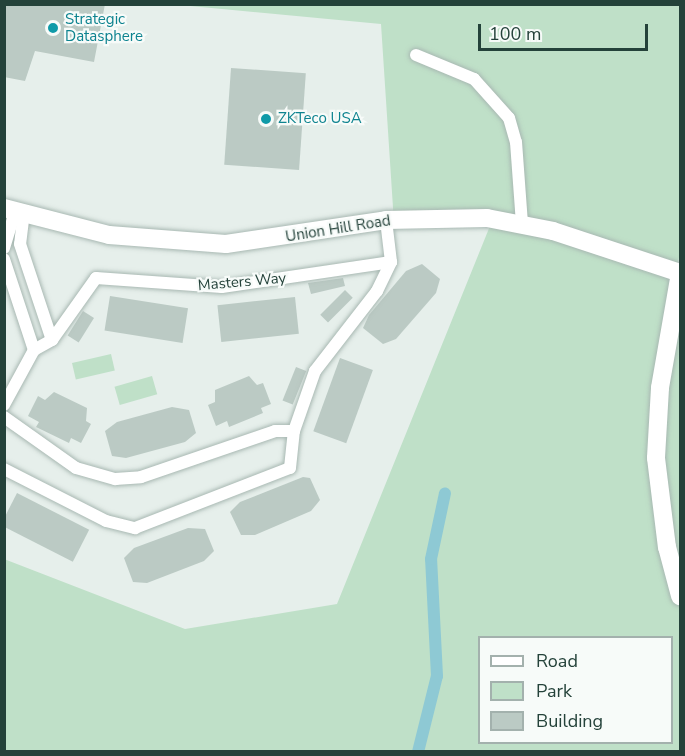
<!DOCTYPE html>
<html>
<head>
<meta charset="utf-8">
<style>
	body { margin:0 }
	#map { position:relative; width:685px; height:756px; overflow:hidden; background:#e6efeb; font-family:"Nunito Sans",sans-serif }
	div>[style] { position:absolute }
	.green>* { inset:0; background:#bfe0c8; transform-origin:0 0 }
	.canal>* { height:12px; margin:-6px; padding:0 6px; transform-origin:6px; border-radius:6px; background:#8ec9d4 }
	.building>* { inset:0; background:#bbcac4; transform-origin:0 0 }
	.roads { filter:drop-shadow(0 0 2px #a8b8b2) drop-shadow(0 0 2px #a8b8b2) }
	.street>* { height:12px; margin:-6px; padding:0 6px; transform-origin:6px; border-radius:6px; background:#fff }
	.secondary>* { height:18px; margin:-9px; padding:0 9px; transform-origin:9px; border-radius:9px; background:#fff }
	.dots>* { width:16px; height:16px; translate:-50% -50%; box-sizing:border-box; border:3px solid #f7fbf9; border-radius:50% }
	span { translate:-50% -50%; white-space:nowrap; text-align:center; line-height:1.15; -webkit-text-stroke:4.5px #f7fbf9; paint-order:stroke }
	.culture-label { font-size:15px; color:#0d838f }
	.left { translate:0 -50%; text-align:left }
	.street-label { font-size:15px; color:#24423a }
	.frame { position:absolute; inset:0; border:6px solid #24423a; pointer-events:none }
	.legend { position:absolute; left:478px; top:636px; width:195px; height:108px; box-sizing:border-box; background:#f7fbf9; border:2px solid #a3b1ad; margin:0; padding:8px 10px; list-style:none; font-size:18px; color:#24423a }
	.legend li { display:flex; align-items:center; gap:12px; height:30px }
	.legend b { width:30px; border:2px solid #a3b1ad }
	.scale { position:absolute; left:478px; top:24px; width:170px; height:27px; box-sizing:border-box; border:3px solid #24423a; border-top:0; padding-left:8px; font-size:18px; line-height:21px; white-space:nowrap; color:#24423a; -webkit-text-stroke:4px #f7fbf9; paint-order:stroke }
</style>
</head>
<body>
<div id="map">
	<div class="green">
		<i style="clip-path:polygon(evenodd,180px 5px,680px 5px,680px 251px,675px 282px,680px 282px,680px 751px,5px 751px,4px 559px,185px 629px,337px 604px,492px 221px,394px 223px,381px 24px,180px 5px,480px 638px,672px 638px,672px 742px,480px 742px,480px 638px)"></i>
		<i style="left:111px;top:354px;width:17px;height:40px;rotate:77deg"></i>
		<i style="left:152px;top:376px;width:19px;height:39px;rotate:74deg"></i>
	</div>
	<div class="canal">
		<i style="left:418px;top:752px;width:78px;rotate:-76deg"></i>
		<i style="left:437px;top:676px;width:117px;rotate:-92.9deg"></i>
		<i style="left:431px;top:559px;width:67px;rotate:-78deg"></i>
	</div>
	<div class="building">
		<i style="clip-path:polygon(4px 4px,105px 4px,94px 62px,35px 51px,25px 81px,4px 77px)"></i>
		<i style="left:231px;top:68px;width:75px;height:97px;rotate:4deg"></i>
		<i style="clip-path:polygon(422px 264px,440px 279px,436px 293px,396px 339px,383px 344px,363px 328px,369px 315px,406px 271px)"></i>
		<i style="clip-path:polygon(343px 278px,345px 286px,311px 294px,308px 283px)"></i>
		<i style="left:345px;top:290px;width:11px;height:35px;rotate:45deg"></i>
		<i style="left:110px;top:296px;width:79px;height:35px;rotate:9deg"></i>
		<i style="left:295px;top:297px;width:37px;height:78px;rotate:84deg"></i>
		<i style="left:83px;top:311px;width:13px;height:29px;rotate:32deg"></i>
		<i style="left:340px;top:358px;width:35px;height:78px;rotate:20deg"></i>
		<i style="left:296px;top:367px;width:11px;height:36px;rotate:22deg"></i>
		<i style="clip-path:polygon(249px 376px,257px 385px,263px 383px,271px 404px,261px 408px,263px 413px,229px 427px,227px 421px,216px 426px,208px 405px,215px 402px,215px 390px)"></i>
		<i style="clip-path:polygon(54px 392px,87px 408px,86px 421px,91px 424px,81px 443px,71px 438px,69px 443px,36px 427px,39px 422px,28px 416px,38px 396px,45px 400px)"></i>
		<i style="clip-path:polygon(172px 407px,189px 410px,196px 433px,185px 442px,126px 458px,112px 456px,105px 431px,117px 422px)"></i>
		<i style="clip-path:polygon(303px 477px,310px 478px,320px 500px,311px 511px,255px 535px,241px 535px,230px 512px,240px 502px)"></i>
		<i style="left:17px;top:493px;width:81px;height:36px;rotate:27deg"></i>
		<i style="clip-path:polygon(188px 528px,205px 529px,214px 551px,204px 561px,147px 583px,133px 582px,124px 558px,134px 548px)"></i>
	</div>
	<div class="roads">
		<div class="street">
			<i style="left:416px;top:55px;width:63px;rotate:22.5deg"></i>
			<i style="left:474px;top:79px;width:52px;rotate:48.1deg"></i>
			<i style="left:509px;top:118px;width:25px;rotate:74deg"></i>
			<i style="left:516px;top:142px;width:81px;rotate:85.8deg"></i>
			<i style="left:24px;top:212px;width:32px;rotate:97deg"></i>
			<i style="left:20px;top:244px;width:101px;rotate:71.6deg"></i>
			<i style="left:4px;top:248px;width:41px;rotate:-72.9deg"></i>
			<i style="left:4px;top:259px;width:96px;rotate:71.8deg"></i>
			<i style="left:4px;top:405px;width:63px;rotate:-61.4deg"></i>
			<i style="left:34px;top:350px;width:21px;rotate:-29deg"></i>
			<i style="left:52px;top:340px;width:76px;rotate:-54.6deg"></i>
			<i style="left:96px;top:278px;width:126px;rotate:4.1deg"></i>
			<i style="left:222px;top:287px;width:171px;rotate:-8.4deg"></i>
			<i style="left:4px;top:417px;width:88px;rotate:35.3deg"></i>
			<i style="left:76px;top:468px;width:41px;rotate:15.8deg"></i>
			<i style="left:115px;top:479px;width:26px;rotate:-4deg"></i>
			<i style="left:141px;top:477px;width:142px;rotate:-18.9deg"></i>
			<i style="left:275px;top:431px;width:19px"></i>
			<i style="left:4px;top:469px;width:114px;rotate:27deg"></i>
			<i style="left:106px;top:521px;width:30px;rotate:14deg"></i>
			<i style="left:135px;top:528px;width:166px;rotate:-21.2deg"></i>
			<i style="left:290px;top:468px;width:37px;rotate:-84deg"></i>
			<i style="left:294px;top:431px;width:64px;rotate:-70.7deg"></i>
			<i style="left:315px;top:371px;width:101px;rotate:-52.2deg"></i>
			<i style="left:377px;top:291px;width:32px;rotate:-64deg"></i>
			<i style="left:391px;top:262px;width:42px;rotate:-96.8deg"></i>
		</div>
		<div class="secondary">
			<i style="left:4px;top:208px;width:108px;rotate:14.4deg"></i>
			<i style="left:109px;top:235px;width:117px;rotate:4.4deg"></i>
			<i style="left:226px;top:244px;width:162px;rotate:-8.5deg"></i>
			<i style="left:386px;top:220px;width:101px;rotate:-1.1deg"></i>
			<i style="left:487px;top:218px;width:67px;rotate:11.1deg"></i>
			<i style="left:553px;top:231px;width:134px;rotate:18.3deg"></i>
			<i style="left:680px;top:273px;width:117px;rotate:99.9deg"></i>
			<i style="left:660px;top:388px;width:70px;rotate:93.3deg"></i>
			<i style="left:656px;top:458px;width:90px;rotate:83deg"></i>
			<i style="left:667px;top:547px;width:51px;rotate:75.1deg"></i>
		</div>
	</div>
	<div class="dots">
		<i style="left:53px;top:28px;background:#0f9aa8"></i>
		<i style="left:266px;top:119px;background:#0f9aa8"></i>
	</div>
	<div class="culture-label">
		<span class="left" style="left:65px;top:28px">Strategic<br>Datasphere</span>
		<span class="left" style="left:278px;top:119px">ZKTeco USA</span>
	</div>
	<div class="street-label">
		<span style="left:338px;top:229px;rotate:-9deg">Union Hill Road</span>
		<span style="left:242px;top:282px;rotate:-5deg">Masters Way</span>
	</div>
	<div class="frame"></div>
	<ul class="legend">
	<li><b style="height:8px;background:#fff"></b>Road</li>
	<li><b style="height:16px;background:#bfe0c8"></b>Park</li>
	<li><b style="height:16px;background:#bbcac4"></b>Building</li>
	</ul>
	<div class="scale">100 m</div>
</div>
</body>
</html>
